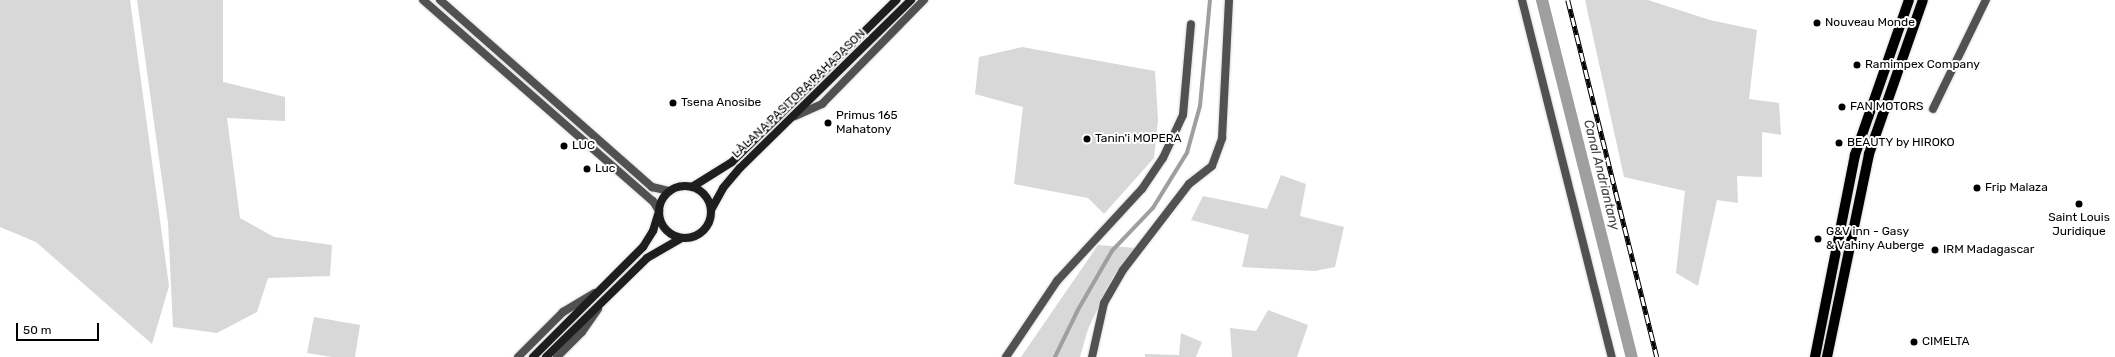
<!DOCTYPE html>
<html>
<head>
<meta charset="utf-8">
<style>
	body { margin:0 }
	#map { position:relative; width:2115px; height:357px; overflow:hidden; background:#fff; font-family:Rubik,sans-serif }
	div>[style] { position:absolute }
	.green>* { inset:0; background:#d8d8d8 }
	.stream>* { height:3.5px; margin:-1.75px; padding:0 1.75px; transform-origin:1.75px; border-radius:1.75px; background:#9f9f9f }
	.canal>* { height:12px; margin:-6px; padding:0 6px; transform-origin:6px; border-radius:6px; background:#9f9f9f }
	.roads { filter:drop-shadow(0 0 1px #dbdbdb) drop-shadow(0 0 1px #dbdbdb) }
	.minor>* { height:8px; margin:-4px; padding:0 4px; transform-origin:4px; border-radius:4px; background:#515151 }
	.tertiary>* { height:8px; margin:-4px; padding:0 4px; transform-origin:4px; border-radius:4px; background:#515151 }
	.secondary>* { height:8px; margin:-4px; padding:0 4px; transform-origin:4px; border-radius:4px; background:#1e1e1e }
	.secondary>.ring { margin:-4px; padding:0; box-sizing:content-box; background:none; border:8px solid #1e1e1e; border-radius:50% }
	.primary>* { height:10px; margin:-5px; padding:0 5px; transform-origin:5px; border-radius:5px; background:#000 }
	.rail>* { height:4.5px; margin-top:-2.25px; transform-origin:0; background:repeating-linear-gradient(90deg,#fff 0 9px,#000 0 18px); box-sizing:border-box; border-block:1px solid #000 }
	.dots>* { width:11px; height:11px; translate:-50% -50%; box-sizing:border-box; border:2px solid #fff; border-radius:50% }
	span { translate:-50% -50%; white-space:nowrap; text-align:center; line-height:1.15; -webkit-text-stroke:4px #fff; paint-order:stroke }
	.poi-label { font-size:12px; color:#000 }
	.left { translate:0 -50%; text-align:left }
	.street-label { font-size:12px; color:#000 }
	.water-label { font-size:13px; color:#404040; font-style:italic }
	.scale { position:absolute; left:16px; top:323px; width:83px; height:18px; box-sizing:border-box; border:2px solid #000; border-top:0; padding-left:5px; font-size:12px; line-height:14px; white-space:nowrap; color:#000; -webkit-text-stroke:3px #fff; paint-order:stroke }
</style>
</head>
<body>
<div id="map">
	<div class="green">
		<i style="clip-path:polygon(0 0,130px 0,169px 286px,152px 344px,36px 242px,0 227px)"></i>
		<i style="clip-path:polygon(137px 0,223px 0,223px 82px,285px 97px,285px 121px,227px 118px,240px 218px,274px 237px,332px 245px,330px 276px,268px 278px,257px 312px,217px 333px,173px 327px,168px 223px)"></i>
		<i style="clip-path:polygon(1585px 0,1648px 0,1710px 20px,1757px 30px,1749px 99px,1779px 103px,1781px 135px,1762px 132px,1762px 177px,1737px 176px,1738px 203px,1717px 200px,1698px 286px,1676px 273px,1685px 191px,1624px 177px)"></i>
		<i style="clip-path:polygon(1022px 47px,1155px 71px,1158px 120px,1154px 158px,1104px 214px,1088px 198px,1014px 184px,1023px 107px,975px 94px,979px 57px)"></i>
		<i style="clip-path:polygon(1281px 175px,1306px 184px,1300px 216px,1344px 227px,1335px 267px,1315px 271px,1242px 267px,1249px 235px,1191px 220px,1203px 196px,1267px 209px)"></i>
		<i style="clip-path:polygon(1098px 245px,1136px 248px,1113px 277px,1088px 329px,1080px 357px,1021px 357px)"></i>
		<i style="clip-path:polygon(1268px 310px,1308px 325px,1297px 357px,1232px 357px,1230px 328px,1256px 331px)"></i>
		<i style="clip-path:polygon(314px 317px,360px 325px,355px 357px,332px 357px,307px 353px)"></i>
		<i style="clip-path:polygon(1181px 333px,1202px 342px,1196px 357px,1145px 357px,1145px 354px,1179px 355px)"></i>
	</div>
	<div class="stream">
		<i style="left:1546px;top:0;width:368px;rotate:76deg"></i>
		<i style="left:1055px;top:357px;width:52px;rotate:-63.9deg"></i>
		<i style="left:1078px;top:310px;width:68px;rotate:-60deg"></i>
		<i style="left:1112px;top:251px;width:59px;rotate:-46.4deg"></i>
		<i style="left:1153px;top:208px;width:65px;rotate:-58.3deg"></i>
		<i style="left:1187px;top:153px;width:49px;rotate:-74.5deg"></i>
		<i style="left:1200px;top:106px;width:106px;rotate:-84.6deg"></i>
	</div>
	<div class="canal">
		<i style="left:1542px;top:0;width:368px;rotate:75.9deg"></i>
	</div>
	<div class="roads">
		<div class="minor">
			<i style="left:1522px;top:0;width:368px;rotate:75.9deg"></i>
			<i style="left:1933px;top:109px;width:121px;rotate:-64.1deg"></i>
			<i style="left:795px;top:116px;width:30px;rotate:-24deg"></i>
			<i style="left:822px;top:104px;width:146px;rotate:-45.6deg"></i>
			<i style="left:518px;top:357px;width:64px;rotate:-45deg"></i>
			<i style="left:563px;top:312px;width:37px;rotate:-31deg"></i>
			<i style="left:557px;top:357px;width:35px;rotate:-45deg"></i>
			<i style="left:582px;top:332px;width:28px;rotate:-55deg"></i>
			<i style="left:1006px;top:357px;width:92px;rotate:-56.1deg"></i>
			<i style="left:1057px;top:281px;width:125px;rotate:-47.3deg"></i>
			<i style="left:1142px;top:189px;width:37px;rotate:-56deg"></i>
			<i style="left:1163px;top:158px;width:47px;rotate:-65.1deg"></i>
			<i style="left:1183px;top:115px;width:91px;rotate:-85deg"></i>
			<i style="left:1092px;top:357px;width:55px;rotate:-77.5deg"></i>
			<i style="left:1104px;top:303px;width:38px;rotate:-60deg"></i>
			<i style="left:1123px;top:270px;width:108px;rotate:-52.5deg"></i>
			<i style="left:1189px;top:184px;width:29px;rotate:-38deg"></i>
			<i style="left:1212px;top:166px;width:30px;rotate:-70deg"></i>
			<i style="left:1222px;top:138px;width:138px;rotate:-87.1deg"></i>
		</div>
		<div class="tertiary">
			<i style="left:423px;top:0;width:305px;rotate:41.2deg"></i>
			<i style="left:653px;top:201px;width:12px;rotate:59deg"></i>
			<i style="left:440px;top:0;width:283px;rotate:41.4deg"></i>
			<i style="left:652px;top:187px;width:18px;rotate:13deg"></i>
		</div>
		<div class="secondary">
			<i class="ring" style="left:659px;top:186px;width:44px;height:44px"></i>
			<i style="left:692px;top:187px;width:47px;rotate:-32deg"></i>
			<i style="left:732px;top:162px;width:231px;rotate:-44.6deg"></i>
			<i style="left:711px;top:210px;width:25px;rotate:-61deg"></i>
			<i style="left:723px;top:188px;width:26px;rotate:-50deg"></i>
			<i style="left:740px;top:168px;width:240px;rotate:-44.5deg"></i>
			<i style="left:533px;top:357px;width:156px;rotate:-45deg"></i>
			<i style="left:643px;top:247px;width:19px;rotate:-58deg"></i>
			<i style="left:653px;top:231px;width:21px;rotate:-73deg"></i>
			<i style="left:546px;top:357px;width:141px;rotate:-44.4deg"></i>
			<i style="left:647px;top:258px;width:39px;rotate:-30deg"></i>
		</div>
		<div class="primary">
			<i style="left:1815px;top:357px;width:206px;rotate:-78.8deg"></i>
			<i style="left:1855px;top:155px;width:164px;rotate:-70.8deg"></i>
			<i style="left:1827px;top:357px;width:207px;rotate:-78.3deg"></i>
			<i style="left:1869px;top:154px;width:163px;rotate:-70.7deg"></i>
		</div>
	</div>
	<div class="rail">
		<i style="left:1568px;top:0;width:368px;rotate:76deg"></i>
	</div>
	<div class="dots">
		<i style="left:1817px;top:23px;background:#000"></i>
		<i style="left:1857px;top:65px;background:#000"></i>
		<i style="left:673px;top:103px;background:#000"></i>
		<i style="left:1842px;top:107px;background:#000"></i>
		<i style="left:828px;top:123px;background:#000"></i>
		<i style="left:1087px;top:139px;background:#000"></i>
		<i style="left:1839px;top:143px;background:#000"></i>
		<i style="left:564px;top:146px;background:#000"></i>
		<i style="left:587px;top:169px;background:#000"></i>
		<i style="left:1977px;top:188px;background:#000"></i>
		<i style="left:2079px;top:204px;background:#000"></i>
		<i style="left:1818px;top:239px;background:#000"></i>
		<i style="left:1935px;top:250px;background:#000"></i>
		<i style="left:1914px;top:342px;background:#000"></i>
	</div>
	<div class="poi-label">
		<span class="left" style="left:1825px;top:23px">Nouveau Monde</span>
		<span class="left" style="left:1865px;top:65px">Ramimpex Company</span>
		<span class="left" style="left:681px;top:103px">Tsena Anosibe</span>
		<span class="left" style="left:1850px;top:107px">FAN MOTORS</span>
		<span class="left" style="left:836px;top:123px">Primus 165<br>Mahatony</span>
		<span class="left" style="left:1095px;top:139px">Tanin'i MOPERA</span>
		<span class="left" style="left:1847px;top:143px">BEAUTY by HIROKO</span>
		<span class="left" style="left:572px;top:146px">LUC</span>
		<span class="left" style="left:595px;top:169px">Luc</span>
		<span class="left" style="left:1985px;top:188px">Frip Malaza</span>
		<span style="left:2079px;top:225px">Saint Louis<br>Juridique</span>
		<span class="left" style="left:1826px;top:239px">G&amp;V inn - Gasy<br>&amp; Vahiny Auberge</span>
		<span class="left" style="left:1943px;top:250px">IRM Madagascar</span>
		<span class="left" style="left:1922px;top:342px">CIMELTA</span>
	</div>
	<div class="street-label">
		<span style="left:799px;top:94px;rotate:-44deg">LÀLANA PASITORA RAHAJASON</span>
	</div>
	<div class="water-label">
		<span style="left:1601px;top:175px;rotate:76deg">Canal Andriantany</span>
	</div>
	<div class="scale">50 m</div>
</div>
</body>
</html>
